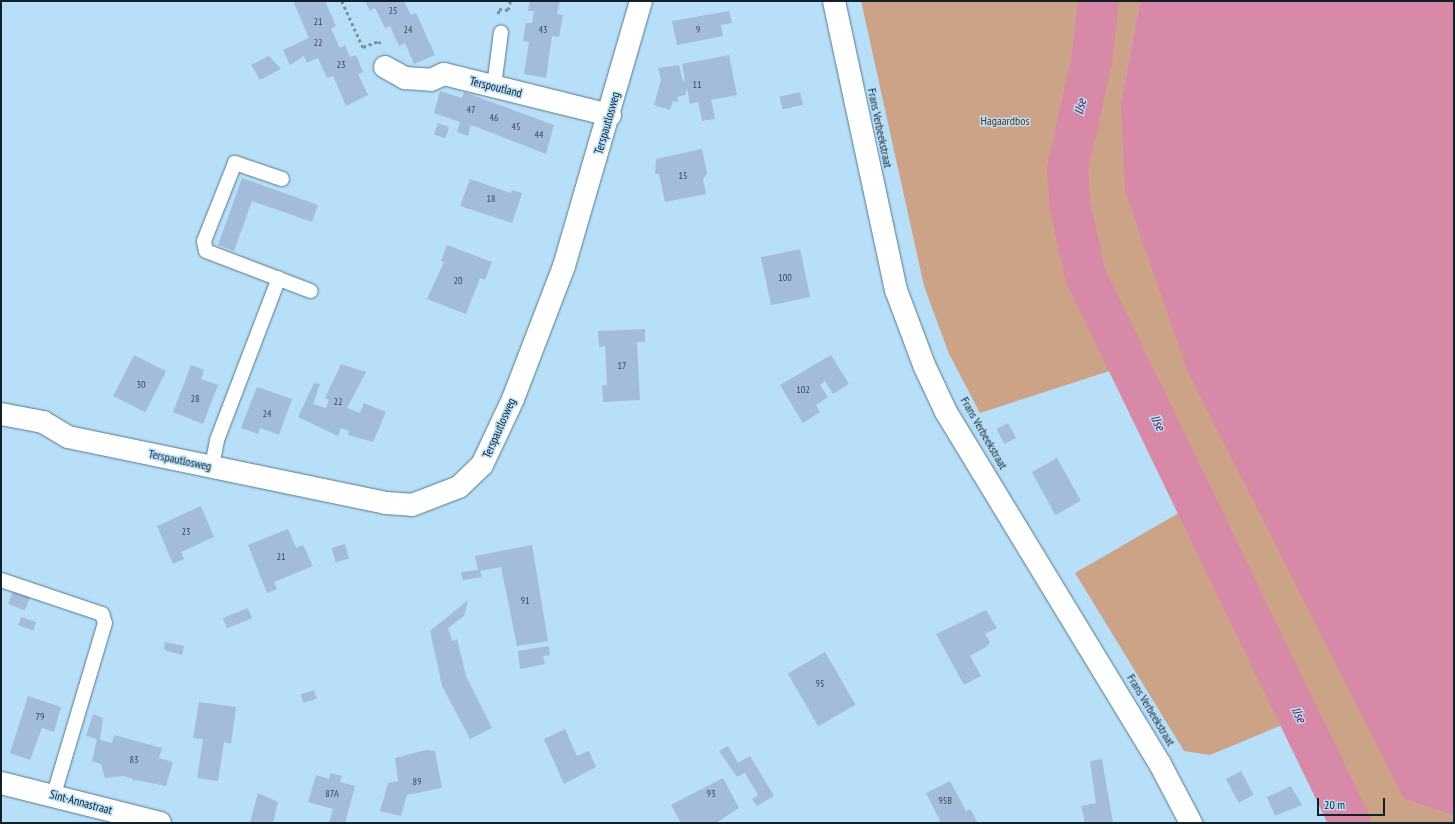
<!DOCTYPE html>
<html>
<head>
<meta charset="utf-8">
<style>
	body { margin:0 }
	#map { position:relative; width:1455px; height:824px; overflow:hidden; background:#b8dff8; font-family:"PT Sans Narrow",sans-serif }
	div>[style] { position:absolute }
	.green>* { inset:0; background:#cca387 }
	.water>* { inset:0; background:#d889a8 }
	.river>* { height:41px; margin:-20.5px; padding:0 20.5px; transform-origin:20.5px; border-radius:20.5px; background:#d889a8 }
	.building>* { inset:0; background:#a3bcdc; transform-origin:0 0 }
	.path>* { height:2.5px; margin-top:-1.25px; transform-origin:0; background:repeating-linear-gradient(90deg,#7593a6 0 3px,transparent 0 6px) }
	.roads { filter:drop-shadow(0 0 1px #54798f) drop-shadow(0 0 1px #54798f) }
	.service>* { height:14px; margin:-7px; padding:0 7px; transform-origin:7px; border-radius:7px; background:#fff }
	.minor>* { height:22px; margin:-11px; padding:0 11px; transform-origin:11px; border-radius:11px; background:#fff }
	.secondary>* { height:22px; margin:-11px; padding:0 11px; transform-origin:11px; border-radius:11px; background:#fff }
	span { translate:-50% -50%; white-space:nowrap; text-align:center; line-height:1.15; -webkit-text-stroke:3px #b8dff8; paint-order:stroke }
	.number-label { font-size:10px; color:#364856 }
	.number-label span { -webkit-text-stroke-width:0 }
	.street-label { font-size:12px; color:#112129 }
	.park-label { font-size:12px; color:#5c300b }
	.water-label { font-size:13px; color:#67073b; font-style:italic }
	.frame { position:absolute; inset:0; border:2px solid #112129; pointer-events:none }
	.scale { position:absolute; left:1317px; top:798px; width:68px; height:18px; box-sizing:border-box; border:2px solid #112129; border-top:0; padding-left:5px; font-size:12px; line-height:14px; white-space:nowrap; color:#112129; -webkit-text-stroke:3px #b8dff8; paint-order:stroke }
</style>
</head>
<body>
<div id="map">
	<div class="green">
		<i style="clip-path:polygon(861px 1px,1140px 1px,1121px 102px,1404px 799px,1454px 816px,1454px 823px,1350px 823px,1299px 718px,1210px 755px,1184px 751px,1075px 573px,1196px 503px,1128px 365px,980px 413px,949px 354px,924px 286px)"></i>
	</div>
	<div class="water">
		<i style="clip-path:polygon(1140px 1px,1454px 1px,1454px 816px,1404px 799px,1188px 372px,1125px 191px,1121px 102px)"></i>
	</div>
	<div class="river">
		<i style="left:1098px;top:1px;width:60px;rotate:96.7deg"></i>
		<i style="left:1091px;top:61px;width:110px;rotate:102.6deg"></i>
		<i style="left:1067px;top:168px;width:39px;rotate:86deg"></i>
		<i style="left:1070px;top:207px;width:70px;rotate:77.6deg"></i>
		<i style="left:1085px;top:275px;width:609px;rotate:64.19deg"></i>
	</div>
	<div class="building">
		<i style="clip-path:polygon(293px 1px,325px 1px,336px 26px,331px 29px,340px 48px,345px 45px,350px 57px,356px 55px,363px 72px,358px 74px,368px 95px,346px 106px,333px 76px,327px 78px,318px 58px,307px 63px,304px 56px,290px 65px,283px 50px,309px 38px)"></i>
		<i style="clip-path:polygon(365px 1px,404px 1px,411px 15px,416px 13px,435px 55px,414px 64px,405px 43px,399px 46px,390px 26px,385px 28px,375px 8px,370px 11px)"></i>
		<i style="clip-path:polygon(530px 1px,560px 1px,557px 14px,563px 15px,559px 37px,552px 36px,546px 78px,524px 74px,529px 42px,523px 41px,526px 23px,532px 23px,534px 11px,528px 11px)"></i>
		<i style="clip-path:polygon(729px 11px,732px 23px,721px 25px,723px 36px,677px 45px,672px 21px)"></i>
		<i style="clip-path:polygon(729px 55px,737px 95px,711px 100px,715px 119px,702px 121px,698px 102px,690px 104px,687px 88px,685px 95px,677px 97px,679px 102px,673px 101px,670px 110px,654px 105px,661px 80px,658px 68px,679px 65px,683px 81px,685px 81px,682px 64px)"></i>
		<i style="clip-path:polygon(269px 56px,281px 69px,260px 80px,251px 65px)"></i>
		<i style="clip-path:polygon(440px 91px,462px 98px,464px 92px,554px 125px,546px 154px,471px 125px,468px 136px,457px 132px,460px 122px,434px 113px)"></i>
		<i style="left:800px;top:92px;width:13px;height:21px;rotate:77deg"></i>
		<i style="left:438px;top:123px;width:12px;height:12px;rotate:20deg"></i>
		<i style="clip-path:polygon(702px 149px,707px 173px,703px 180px,706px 194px,665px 202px,659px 174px,655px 174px,656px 159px)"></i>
		<i style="clip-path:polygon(242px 178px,318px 205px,312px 222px,252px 201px,234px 251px,218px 245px)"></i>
		<i style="clip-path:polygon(470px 179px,511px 193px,512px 190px,522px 193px,512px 223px,460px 206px)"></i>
		<i style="clip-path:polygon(447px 245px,492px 262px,485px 280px,480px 278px,466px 314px,427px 299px,444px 262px,441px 261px)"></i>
		<i style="left:800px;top:249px;width:49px;height:40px;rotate:78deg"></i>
		<i style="clip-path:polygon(645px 329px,645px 342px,637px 342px,640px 400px,603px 402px,602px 385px,607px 385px,605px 346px,599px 347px,598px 331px)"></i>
		<i style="left:134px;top:355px;width:36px;height:46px;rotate:27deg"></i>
		<i style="clip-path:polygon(831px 355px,849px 384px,833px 394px,825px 381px,820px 385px,828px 397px,816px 405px,820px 412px,803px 423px,780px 385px)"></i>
		<i style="clip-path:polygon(341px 364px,366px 372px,347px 408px,360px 413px,364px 403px,386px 412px,373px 442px,348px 435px,349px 431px,341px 428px,338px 436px,298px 417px,314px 383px,320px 384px,313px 404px,326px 408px,329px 400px,325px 398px)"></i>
		<i style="clip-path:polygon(191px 365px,204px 370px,201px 379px,218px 385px,203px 424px,173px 412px)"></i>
		<i style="clip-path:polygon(257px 387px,292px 399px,279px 435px,260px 428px,258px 434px,241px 428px)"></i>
		<i style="left:1008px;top:423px;width:17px;height:13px;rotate:62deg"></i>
		<i style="left:1057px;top:458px;width:49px;height:29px;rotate:61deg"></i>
		<i style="clip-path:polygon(201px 506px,214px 537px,181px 552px,184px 559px,173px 564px,157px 526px)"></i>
		<i style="clip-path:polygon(288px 529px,296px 548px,303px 545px,313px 566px,274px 582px,277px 589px,267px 593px,248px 545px)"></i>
		<i style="left:345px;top:544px;width:15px;height:14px;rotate:74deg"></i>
		<i style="clip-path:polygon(532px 545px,548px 641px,517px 646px,501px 567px,480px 571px,482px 577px,463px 580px,461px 572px,478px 570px,475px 556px)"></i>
		<i style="left:14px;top:589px;width:18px;height:16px;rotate:22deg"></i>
		<i style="clip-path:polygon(468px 600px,464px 616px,448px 628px,452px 641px,457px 639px,466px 676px,492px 728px,470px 739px,442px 686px,430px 631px)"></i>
		<i style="left:248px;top:608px;width:11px;height:27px;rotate:68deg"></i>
		<i style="clip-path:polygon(986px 610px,997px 628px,985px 634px,990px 642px,986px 647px,970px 656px,981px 676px,964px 685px,936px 634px)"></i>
		<i style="left:21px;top:617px;width:16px;height:9px;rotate:18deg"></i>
		<i style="clip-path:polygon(165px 642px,184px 646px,182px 655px,164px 650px)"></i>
		<i style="clip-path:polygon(549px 646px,550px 655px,543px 656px,545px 664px,520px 669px,518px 651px)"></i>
		<i style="left:825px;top:652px;width:61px;height:43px;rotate:60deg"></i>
		<i style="left:314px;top:690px;width:9px;height:14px;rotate:72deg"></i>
		<i style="clip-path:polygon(28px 696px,61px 707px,54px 732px,42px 728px,30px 760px,10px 753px)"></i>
		<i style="clip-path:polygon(199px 702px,236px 707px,231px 744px,224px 742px,218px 781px,197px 778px,203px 739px,193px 738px)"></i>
		<i style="clip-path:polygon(93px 714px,103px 718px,100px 740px,112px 743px,114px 735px,162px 748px,159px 758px,173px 762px,166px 786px,135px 780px,134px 783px,133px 779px,123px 776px,105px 778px,101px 764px,92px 761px,97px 739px,86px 736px)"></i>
		<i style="clip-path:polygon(565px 729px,577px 756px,589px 751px,596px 767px,564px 784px,544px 739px)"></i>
		<i style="clip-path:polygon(728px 746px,738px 763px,750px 756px,774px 796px,757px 806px,752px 799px,758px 795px,745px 773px,737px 777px,719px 751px)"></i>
		<i style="clip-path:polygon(426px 750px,435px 751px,442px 788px,407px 795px,401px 816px,380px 811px,388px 783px,398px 781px,395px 758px)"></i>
		<i style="clip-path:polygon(1102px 759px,1113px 823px,1085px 823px,1081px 806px,1096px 803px,1090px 761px)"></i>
		<i style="left:1241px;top:771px;width:27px;height:17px;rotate:62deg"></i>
		<i style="clip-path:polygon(330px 773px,342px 776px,340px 782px,355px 786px,345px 823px,329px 823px,333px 809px,308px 802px,316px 775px,329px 779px)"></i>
		<i style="clip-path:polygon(723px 778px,739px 808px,716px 823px,681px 823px,671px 805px)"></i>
		<i style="clip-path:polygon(950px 781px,966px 811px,970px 809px,978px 823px,941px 823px,926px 793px)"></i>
		<i style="clip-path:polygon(1291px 786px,1302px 805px,1275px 816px,1267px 797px)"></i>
		<i style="clip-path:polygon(258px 793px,278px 802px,273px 823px,250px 823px)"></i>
	</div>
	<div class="path">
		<i style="left:342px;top:1px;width:51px;rotate:65.5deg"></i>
		<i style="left:363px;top:47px;width:17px;rotate:-21deg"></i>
		<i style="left:379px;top:41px;width:4px;rotate:76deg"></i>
		<i style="left:498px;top:14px;width:5px;rotate:-79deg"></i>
		<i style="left:499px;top:9px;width:9px;rotate:6deg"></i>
		<i style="left:508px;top:10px;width:9px;rotate:-77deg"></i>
	</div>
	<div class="roads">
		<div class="service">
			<i style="left:494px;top:86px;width:54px;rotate:-82.6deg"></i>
			<i style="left:282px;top:179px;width:50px;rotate:-161.2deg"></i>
			<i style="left:235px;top:163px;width:84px;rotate:111.7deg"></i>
			<i style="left:204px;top:241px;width:10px;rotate:79deg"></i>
			<i style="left:206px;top:251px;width:112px;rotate:20.9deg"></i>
			<i style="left:212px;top:466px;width:26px;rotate:-79deg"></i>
			<i style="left:217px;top:440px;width:173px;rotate:-69.1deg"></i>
			<i style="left:1px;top:580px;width:107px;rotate:18.6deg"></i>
			<i style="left:102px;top:614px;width:9px;rotate:72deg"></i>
			<i style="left:105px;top:623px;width:178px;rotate:106.6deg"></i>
		</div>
		<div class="minor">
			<i style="left:385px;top:67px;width:23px;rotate:29deg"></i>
			<i style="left:405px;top:78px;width:26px;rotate:4deg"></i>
			<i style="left:431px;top:80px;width:14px;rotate:-25deg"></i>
			<i style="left:444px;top:74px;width:171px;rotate:13.9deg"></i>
			<i style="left:1px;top:414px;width:43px;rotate:10.8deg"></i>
			<i style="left:43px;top:422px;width:29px;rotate:31deg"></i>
			<i style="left:68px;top:437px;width:325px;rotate:11.7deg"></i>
			<i style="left:386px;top:503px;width:26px;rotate:4deg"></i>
			<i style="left:412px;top:505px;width:50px;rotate:-21deg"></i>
			<i style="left:459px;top:487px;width:32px;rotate:-44deg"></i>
			<i style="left:482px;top:465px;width:73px;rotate:-64.8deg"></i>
			<i style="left:513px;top:399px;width:142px;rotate:-69deg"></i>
			<i style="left:564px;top:266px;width:276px;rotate:-73.8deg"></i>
			<i style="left:1px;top:783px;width:164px;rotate:14.1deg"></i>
		</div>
		<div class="secondary">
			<i style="left:834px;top:1px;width:296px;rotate:77.9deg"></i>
			<i style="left:896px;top:290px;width:80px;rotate:69.5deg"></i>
			<i style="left:924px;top:365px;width:52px;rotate:64.9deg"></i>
			<i style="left:946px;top:412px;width:412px;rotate:58.7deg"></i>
			<i style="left:1160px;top:764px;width:67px;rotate:62.3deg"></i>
		</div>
	</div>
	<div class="number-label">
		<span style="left:393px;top:11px">25</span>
		<span style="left:318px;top:22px">21</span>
		<span style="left:408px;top:30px">24</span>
		<span style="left:543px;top:30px">43</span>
		<span style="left:698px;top:30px">9</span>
		<span style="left:318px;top:43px">22</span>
		<span style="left:341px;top:65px">23</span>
		<span style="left:697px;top:85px">11</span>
		<span style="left:471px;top:110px">47</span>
		<span style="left:494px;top:118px">46</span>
		<span style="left:516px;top:127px">45</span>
		<span style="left:539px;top:135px">44</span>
		<span style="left:683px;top:176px">15</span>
		<span style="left:491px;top:199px">18</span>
		<span style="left:785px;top:278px">100</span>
		<span style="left:458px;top:281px">20</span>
		<span style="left:622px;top:366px">17</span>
		<span style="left:141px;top:385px">30</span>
		<span style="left:803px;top:390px">102</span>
		<span style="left:195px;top:399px">28</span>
		<span style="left:338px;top:402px">22</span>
		<span style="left:267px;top:414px">24</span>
		<span style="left:186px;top:532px">23</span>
		<span style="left:281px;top:557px">21</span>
		<span style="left:525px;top:601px">91</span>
		<span style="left:820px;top:684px">95</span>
		<span style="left:40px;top:717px">79</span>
		<span style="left:134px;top:760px">83</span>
		<span style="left:417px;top:782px">89</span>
		<span style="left:332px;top:794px">87A</span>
		<span style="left:711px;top:794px">93</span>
		<span style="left:945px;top:801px">95B</span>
	</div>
	<div class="street-label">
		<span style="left:496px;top:87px;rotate:14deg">Terspoutland</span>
		<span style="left:607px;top:123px;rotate:-74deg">Terspautlosweg</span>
		<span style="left:880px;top:128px;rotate:78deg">Frans Verbeekstraat</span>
		<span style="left:499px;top:428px;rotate:-66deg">Terspautlosweg</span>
		<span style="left:984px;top:433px;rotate:60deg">Frans Verbeekstraat</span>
		<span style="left:180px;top:460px;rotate:12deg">Terspautlosweg</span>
		<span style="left:1151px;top:710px;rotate:59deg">Frans Verbeekstraat</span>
		<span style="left:81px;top:802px;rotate:15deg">Sint-Annastraat</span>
	</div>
	<div class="park-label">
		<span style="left:1005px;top:121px">Hagaardbos</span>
	</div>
	<div class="water-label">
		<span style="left:1081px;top:107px;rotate:-77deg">IJse</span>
		<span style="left:1157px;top:423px;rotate:64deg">IJse</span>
		<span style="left:1298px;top:715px;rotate:64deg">IJse</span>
	</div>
	<div class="frame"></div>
	<div class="scale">20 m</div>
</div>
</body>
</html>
